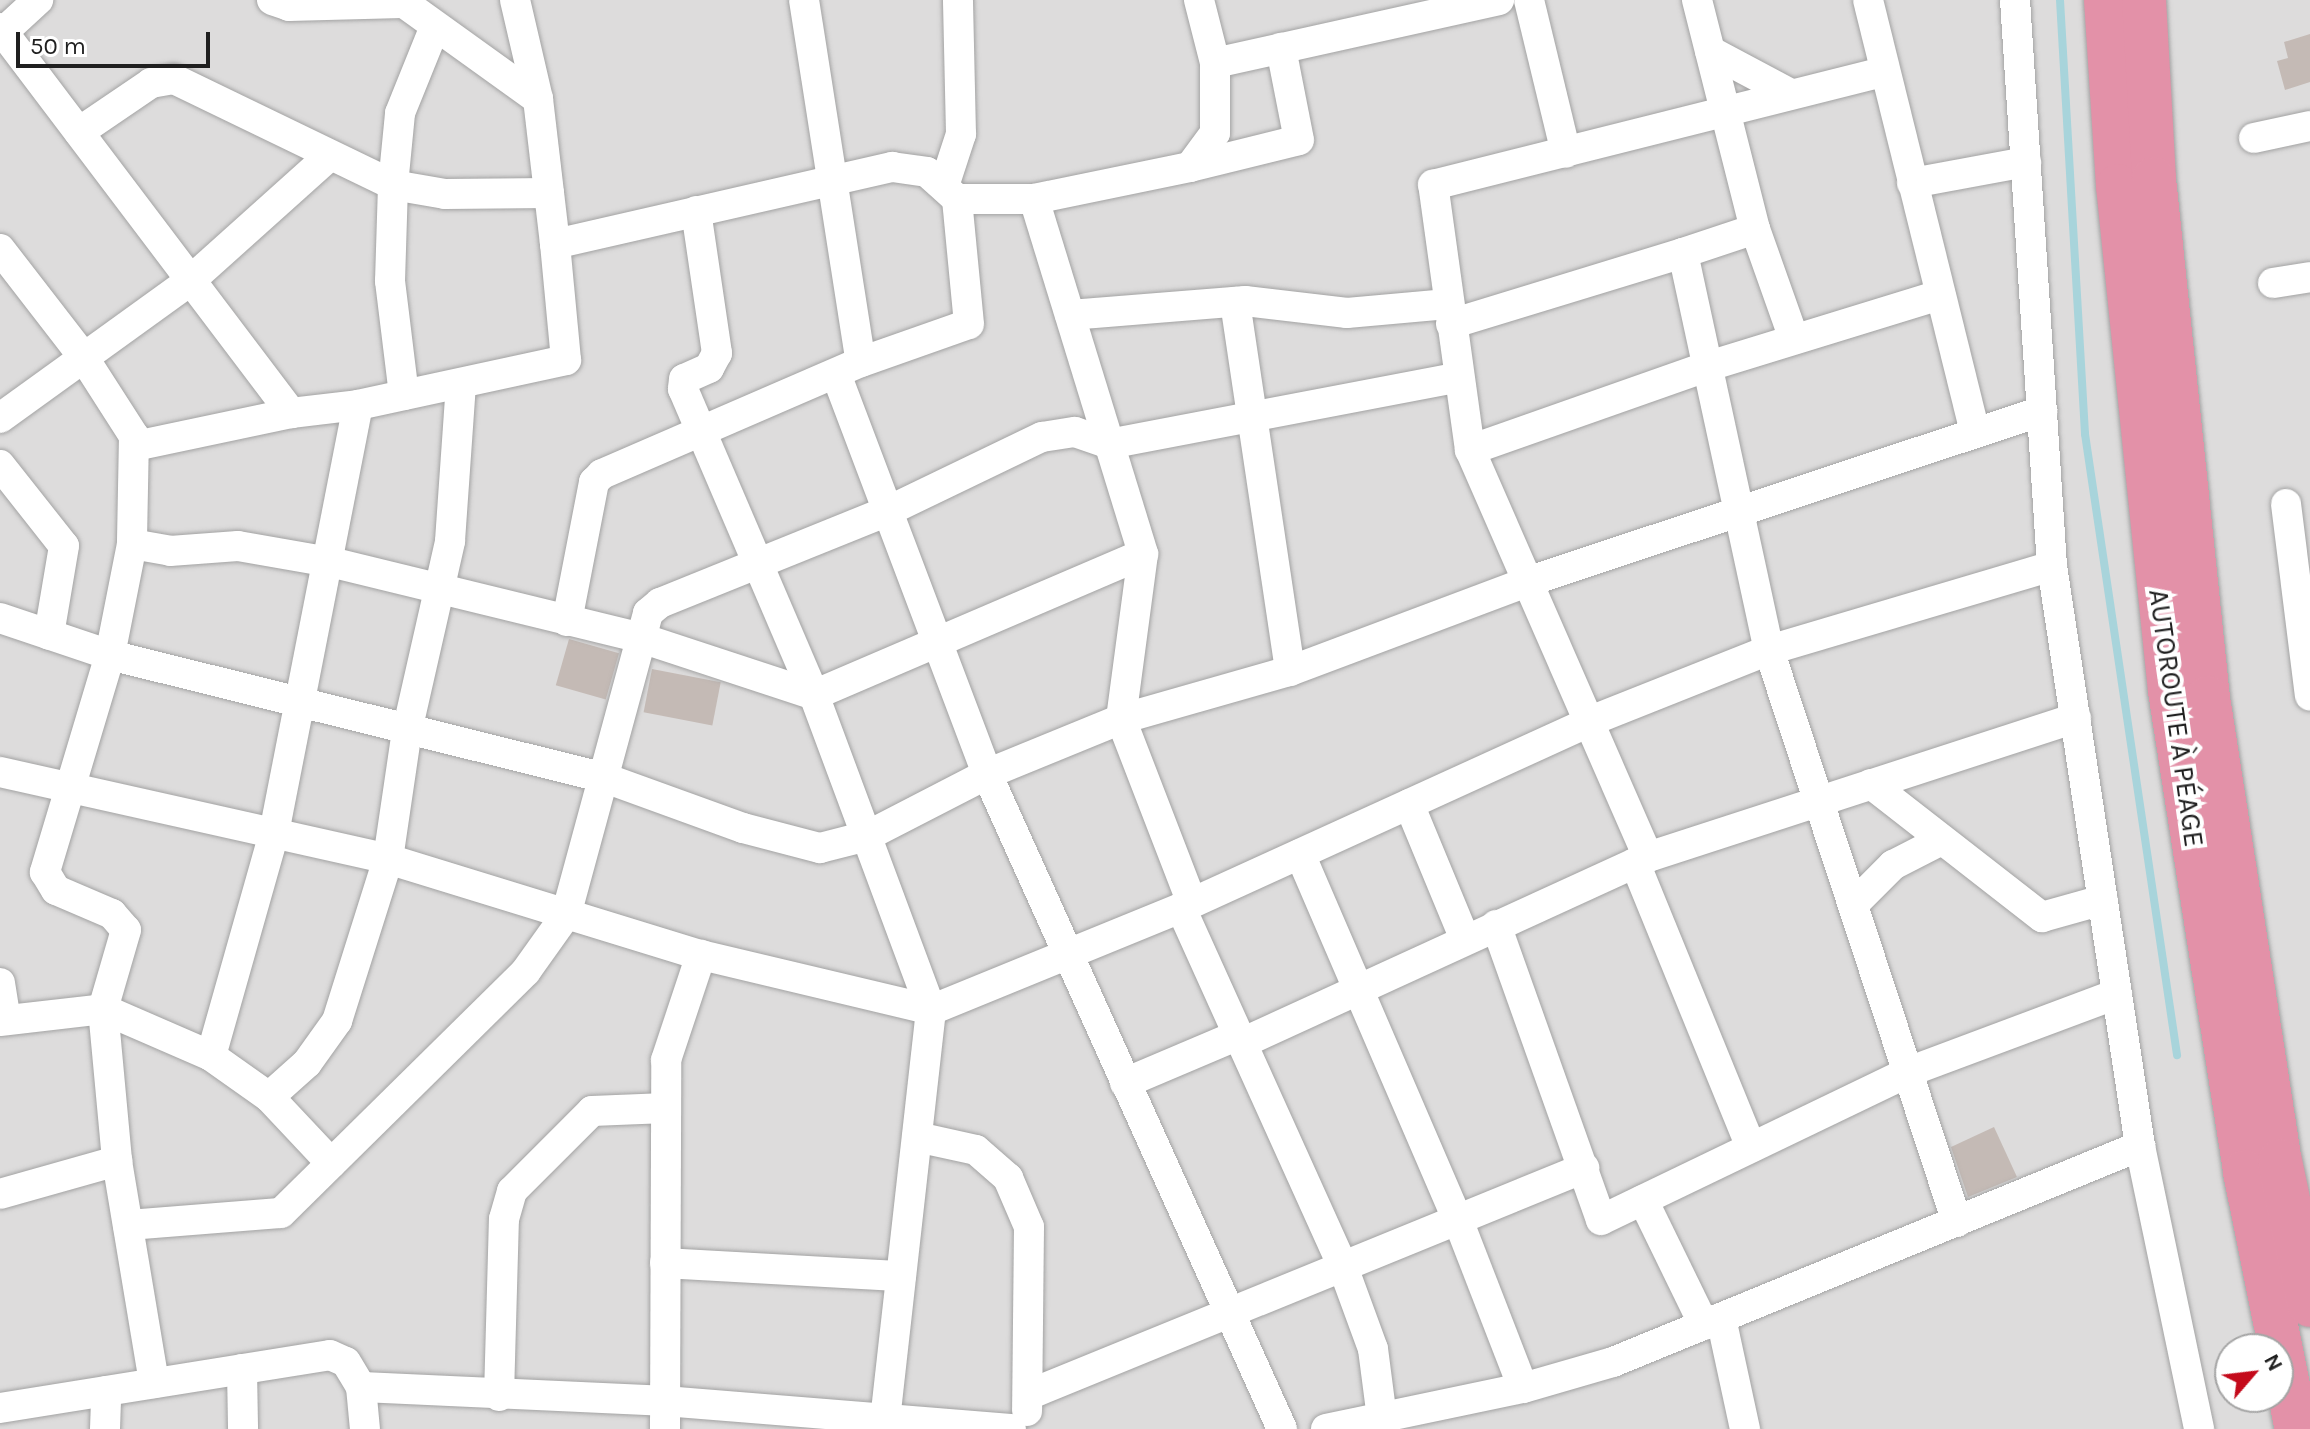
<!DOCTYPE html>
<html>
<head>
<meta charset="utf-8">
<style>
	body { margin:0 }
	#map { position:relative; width:2310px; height:1429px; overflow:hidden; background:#efebe6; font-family:Karla,sans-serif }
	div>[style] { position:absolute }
	.residential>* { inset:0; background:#dddcdc }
	.stream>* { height:8px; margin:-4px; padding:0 4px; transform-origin:4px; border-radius:4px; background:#a8d4db }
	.building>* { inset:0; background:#c4bab5; transform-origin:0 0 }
	.roads { filter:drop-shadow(0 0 2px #a3a3a3) drop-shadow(0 0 2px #a3a3a3) }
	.minor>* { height:30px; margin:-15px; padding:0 15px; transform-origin:15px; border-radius:15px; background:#fff }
	.motorway>* { height:44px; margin:-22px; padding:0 22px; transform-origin:22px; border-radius:22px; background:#e391a8 }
	span { translate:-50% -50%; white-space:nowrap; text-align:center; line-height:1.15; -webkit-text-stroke:8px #fff; paint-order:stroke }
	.street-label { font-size:28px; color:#1f1f1f }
	.north { position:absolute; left:2214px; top:1333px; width:80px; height:80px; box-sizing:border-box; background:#fff; border:2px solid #a5a5a5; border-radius:50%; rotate:62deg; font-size:22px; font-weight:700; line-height:32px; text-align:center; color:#1f1f1f }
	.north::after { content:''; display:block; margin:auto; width:28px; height:36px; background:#c40a1b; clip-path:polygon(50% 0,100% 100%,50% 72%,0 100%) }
	.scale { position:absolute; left:16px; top:32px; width:194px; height:36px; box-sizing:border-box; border:4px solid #1f1f1f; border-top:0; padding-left:10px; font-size:24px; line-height:28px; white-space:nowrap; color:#1f1f1f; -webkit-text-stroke:6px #fff; paint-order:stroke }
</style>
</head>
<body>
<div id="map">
	<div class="residential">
		<i style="clip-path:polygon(evenodd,0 0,2310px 0,2310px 1429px,0 1429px,0 0,2230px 1349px,2278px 1349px,2278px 1397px,2230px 1397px,2230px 1349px)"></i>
	</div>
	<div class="stream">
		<i style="left:2060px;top:0;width:435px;rotate:86.7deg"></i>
		<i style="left:2085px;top:434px;width:628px;rotate:81.57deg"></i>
	</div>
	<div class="building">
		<i style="clip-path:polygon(2310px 34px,2310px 82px,2285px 90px,2277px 61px,2288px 58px,2284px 42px)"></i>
		<i style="left:569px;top:639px;width:52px;height:48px;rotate:16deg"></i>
		<i style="left:652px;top:669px;width:70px;height:44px;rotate:11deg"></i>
		<i style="clip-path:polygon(1994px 1127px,2017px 1177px,1968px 1197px,1951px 1147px)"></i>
	</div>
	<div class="roads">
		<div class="minor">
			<i style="left:272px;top:0;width:18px;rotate:19deg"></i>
			<i style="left:289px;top:6px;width:113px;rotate:-1.5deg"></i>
			<i style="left:400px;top:0;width:170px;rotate:35.7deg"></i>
			<i style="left:515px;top:0;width:102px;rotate:76.9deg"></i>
			<i style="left:538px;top:99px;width:146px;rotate:83.3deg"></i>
			<i style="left:555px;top:244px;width:346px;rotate:-12.9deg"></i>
			<i style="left:892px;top:167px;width:35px;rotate:8deg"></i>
			<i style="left:927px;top:172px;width:40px;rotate:42deg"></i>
			<i style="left:957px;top:199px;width:77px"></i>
			<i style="left:1034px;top:199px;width:159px;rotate:-11.6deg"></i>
			<i style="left:1190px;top:167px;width:42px;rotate:-53.7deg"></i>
			<i style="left:1215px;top:133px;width:70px;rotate:-90deg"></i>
			<i style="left:1215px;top:63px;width:291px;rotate:-12.5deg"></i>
			<i style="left:804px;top:0;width:366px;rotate:81.1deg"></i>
			<i style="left:1199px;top:0;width:65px;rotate:75.7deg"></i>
			<i style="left:1529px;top:0;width:157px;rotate:76.4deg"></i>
			<i style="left:1697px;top:0;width:236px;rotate:75.8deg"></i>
			<i style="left:1868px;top:0;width:446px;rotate:76.1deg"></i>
			<i style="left:2015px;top:0;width:567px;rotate:86.26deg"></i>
			<i style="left:2052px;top:566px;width:587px;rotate:81.37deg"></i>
			<i style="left:2140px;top:1146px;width:289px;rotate:78.2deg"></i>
			<i style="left:0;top:28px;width:483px;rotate:52.9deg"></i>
			<i style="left:291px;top:413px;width:67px;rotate:-6.8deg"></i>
			<i style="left:358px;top:405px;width:213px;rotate:-12.2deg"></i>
			<i style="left:566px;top:360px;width:117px;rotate:-95.4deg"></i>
			<i style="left:0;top:35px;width:52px;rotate:-42.6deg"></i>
			<i style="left:1710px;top:51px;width:92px;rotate:28deg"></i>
			<i style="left:79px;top:132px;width:87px;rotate:-34.2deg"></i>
			<i style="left:151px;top:83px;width:23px;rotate:-10deg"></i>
			<i style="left:174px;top:79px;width:243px;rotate:25.8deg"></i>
			<i style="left:393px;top:185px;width:53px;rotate:9.8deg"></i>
			<i style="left:445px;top:194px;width:104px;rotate:-0.6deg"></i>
			<i style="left:2254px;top:138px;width:57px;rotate:-12.1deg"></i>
			<i style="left:1190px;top:167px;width:112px;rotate:-13.9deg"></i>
			<i style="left:1299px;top:140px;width:94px;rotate:-101.1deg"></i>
			<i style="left:1912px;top:183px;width:116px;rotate:-10.4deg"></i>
			<i style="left:944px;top:186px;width:55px;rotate:-71.9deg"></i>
			<i style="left:961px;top:134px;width:134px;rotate:-91.3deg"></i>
			<i style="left:1034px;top:199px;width:371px;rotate:72.9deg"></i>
			<i style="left:1143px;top:554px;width:166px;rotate:97.6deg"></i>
			<i style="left:1121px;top:719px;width:197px;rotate:68.9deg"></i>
			<i style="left:696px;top:211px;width:144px;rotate:81.6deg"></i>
			<i style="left:717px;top:353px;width:17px;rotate:118deg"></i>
			<i style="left:709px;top:368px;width:27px;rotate:156deg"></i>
			<i style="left:684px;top:379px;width:10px;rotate:96deg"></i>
			<i style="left:683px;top:389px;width:333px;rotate:66.8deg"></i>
			<i style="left:814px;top:695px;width:336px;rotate:69.6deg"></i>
			<i style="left:931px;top:1010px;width:411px;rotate:96.4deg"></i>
			<i style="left:0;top:249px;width:134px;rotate:52.3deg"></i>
			<i style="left:82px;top:355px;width:96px;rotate:57.3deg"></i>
			<i style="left:134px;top:436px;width:108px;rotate:91.1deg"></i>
			<i style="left:132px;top:544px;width:113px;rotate:101.2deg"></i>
			<i style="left:110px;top:655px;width:227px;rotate:106.7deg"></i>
			<i style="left:45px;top:872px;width:21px;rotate:59deg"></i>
			<i style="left:56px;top:890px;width:61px;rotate:23.2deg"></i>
			<i style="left:112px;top:914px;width:21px;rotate:49deg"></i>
			<i style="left:126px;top:930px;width:82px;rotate:106.2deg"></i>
			<i style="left:103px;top:1009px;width:153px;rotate:84.7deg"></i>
			<i style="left:117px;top:1161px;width:225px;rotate:80.5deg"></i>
			<i style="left:2273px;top:283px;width:37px;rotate:-9deg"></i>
			<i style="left:1235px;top:302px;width:373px;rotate:81.5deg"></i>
			<i style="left:1070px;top:315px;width:176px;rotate:-4.6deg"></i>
			<i style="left:1245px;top:301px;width:103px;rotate:6.7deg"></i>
			<i style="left:1347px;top:313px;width:101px;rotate:-5.1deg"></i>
			<i style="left:1451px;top:324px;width:243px;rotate:-17deg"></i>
			<i style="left:1794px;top:339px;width:117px;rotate:-109.5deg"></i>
			<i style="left:1755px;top:229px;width:76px;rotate:161.6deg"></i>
			<i style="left:1683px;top:253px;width:406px;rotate:77.8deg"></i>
			<i style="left:1769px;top:650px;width:602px;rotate:71.81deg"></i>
			<i style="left:836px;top:374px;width:428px;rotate:69.3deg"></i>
			<i style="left:987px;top:774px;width:718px;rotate:65.75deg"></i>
			<i style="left:404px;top:395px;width:115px;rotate:-97deg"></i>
			<i style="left:390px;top:281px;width:96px;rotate:-88.2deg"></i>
			<i style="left:393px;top:185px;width:72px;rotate:-84.4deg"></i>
			<i style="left:400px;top:113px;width:91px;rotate:-68deg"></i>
			<i style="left:0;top:418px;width:236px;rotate:-35.8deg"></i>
			<i style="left:191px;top:280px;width:183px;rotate:-41.9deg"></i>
			<i style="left:135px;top:446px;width:159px;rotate:-11.9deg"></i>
			<i style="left:1470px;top:450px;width:253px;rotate:-19.4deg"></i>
			<i style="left:1709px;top:366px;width:242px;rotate:-17.1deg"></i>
			<i style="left:0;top:465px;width:103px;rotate:51.7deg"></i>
			<i style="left:64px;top:546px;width:90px;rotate:99.6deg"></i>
			<i style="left:2286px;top:504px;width:193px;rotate:82.9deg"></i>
			<i style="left:132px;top:544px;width:39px;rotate:10deg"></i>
			<i style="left:170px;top:551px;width:68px;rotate:-4.2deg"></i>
			<i style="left:238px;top:546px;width:93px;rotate:9.9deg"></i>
			<i style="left:330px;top:562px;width:320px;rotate:13.7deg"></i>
			<i style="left:641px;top:638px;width:182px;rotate:18.2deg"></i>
			<i style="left:814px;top:695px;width:358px;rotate:-23.2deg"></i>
			<i style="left:0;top:618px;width:116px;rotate:18.6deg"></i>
			<i style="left:110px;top:655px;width:510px;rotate:13.95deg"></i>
			<i style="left:605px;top:778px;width:147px;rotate:19.9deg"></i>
			<i style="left:743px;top:828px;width:80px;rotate:14.6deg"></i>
			<i style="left:820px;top:848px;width:49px;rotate:-14.3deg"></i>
			<i style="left:867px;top:836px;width:135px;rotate:-27.3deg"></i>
			<i style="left:987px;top:774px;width:145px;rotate:-22.3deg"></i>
			<i style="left:1121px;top:719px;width:176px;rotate:-15.9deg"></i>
			<i style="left:1290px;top:671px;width:253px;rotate:-20.6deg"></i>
			<i style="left:1527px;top:582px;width:543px;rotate:-18.37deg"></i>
			<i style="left:567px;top:621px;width:142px;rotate:-79deg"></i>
			<i style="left:594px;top:482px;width:11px;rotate:-45deg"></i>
			<i style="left:602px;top:474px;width:282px;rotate:-23.4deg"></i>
			<i style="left:861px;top:362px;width:114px;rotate:-19.4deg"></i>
			<i style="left:969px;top:324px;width:126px;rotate:-95.5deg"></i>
			<i style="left:0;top:772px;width:398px;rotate:12.6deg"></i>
			<i style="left:388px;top:859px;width:327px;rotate:17.1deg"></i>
			<i style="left:701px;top:955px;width:236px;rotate:13.4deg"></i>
			<i style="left:931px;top:1010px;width:270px;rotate:-22.2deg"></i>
			<i style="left:1181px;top:908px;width:453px;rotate:-24.5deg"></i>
			<i style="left:1593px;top:720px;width:189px;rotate:-21.7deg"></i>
			<i style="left:1769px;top:650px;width:295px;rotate:-16.5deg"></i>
			<i style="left:1871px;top:784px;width:217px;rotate:37.9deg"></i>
			<i style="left:2042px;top:917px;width:63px;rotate:-15.6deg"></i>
			<i style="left:1409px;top:804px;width:146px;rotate:67.5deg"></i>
			<i style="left:1300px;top:854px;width:399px;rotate:66.7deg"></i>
			<i style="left:1458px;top:1220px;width:180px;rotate:68.8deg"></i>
			<i style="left:1648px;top:857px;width:444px;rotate:-113.6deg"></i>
			<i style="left:1470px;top:450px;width:268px;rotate:-97.9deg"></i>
			<i style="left:1433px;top:185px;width:465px;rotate:-14.1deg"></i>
			<i style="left:1635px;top:863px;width:307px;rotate:67.8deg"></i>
			<i style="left:1853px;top:905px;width:57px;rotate:-45deg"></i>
			<i style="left:1893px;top:865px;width:51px;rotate:-27.1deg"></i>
			<i style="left:1181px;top:908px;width:394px;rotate:65.7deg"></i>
			<i style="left:1343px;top:1267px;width:87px;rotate:69.9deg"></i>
			<i style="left:1373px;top:1349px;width:70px;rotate:82.6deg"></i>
			<i style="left:1496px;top:925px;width:313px;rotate:70.4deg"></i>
			<i style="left:1601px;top:1220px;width:341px;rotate:-25.7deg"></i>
			<i style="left:1908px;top:1072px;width:223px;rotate:-20.5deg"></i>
			<i style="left:0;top:983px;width:37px;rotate:81deg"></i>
			<i style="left:0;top:1021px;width:104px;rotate:-6.6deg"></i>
			<i style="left:103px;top:1009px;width:118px;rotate:23.5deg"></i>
			<i style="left:211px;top:1056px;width:71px;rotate:35.3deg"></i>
			<i style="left:269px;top:1097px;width:51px;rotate:-41.8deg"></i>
			<i style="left:307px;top:1063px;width:52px;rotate:-54.5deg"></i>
			<i style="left:337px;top:1021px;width:170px;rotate:-72.5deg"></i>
			<i style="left:388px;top:859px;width:129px;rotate:-81.6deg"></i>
			<i style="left:407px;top:731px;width:195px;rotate:-77.2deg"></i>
			<i style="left:450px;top:541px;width:158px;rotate:-86deg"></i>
			<i style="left:1242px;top:1043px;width:447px;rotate:-24.6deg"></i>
			<i style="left:1648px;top:857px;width:450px;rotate:-18deg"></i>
			<i style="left:211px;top:1056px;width:232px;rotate:-74.2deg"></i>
			<i style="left:274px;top:833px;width:436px;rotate:-78.9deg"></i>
			<i style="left:1125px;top:1083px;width:123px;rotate:-23deg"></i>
			<i style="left:269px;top:1097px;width:91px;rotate:46.8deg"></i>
			<i style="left:917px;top:1137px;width:60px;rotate:12.4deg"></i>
			<i style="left:976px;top:1150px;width:43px;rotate:41.2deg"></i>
			<i style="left:1008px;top:1178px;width:53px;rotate:66.8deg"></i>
			<i style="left:1029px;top:1227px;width:184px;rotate:90.6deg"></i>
			<i style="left:0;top:1194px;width:122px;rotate:-15.8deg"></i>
			<i style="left:1643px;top:1200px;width:139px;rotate:64deg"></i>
			<i style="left:128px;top:1225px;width:153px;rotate:-4.5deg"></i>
			<i style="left:281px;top:1213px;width:344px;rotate:-44.6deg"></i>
			<i style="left:526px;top:971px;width:69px;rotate:-54.5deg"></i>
			<i style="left:566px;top:915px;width:313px;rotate:-74.8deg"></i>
			<i style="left:648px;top:613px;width:16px;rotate:-40deg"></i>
			<i style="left:660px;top:603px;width:246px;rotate:-22deg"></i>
			<i style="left:888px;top:511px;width:171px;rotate:-25.7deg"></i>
			<i style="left:1042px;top:437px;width:33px;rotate:-9deg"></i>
			<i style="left:1075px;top:432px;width:36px;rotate:19deg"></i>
			<i style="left:1109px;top:444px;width:356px;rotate:-10.8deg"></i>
			<i style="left:665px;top:1263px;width:236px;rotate:3.2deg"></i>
			<i style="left:1721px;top:1318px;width:114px;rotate:77.8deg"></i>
			<i style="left:242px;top:1369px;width:60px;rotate:89deg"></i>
			<i style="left:361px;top:1387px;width:303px;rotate:2.6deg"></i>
			<i style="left:664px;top:1401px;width:348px;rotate:4.6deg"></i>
			<i style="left:1028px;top:1395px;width:601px;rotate:-22.21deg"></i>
			<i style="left:499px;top:1396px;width:177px;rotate:-88.4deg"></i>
			<i style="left:504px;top:1219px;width:29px;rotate:-74deg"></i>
			<i style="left:512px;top:1191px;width:113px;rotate:-45deg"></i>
			<i style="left:592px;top:1111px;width:74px;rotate:-2.3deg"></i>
			<i style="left:0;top:1408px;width:334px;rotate:-9.1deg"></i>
			<i style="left:330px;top:1355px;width:17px;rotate:24deg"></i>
			<i style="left:346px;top:1362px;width:29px;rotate:59deg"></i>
			<i style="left:361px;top:1387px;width:42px;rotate:84.6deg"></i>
			<i style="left:105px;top:1429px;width:38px;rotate:-88deg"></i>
			<i style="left:665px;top:1429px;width:369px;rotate:-89.8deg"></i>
			<i style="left:666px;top:1060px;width:111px;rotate:-71.6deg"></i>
			<i style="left:1326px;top:1429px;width:201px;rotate:-11.8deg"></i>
			<i style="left:1523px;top:1388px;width:94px;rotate:-16.1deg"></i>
			<i style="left:1613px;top:1362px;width:570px;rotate:-22.29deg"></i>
		</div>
		<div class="motorway">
			<i style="left:2106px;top:0;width:186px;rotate:86.3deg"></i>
			<i style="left:2118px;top:186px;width:508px;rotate:84.12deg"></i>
			<i style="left:2170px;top:691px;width:487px;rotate:81.1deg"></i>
			<i style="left:2245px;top:1172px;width:262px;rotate:78.6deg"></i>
			<i style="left:2144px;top:0;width:179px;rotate:86.8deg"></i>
			<i style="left:2154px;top:179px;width:522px;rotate:84.06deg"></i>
			<i style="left:2208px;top:698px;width:469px;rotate:81.2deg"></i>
			<i style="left:2280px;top:1161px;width:147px;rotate:78.2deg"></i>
		</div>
	</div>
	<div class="street-label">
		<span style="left:2176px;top:718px;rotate:82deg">AUTOROUTE À PÉAGE</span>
	</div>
	<div class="north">N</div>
	<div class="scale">50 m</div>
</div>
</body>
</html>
